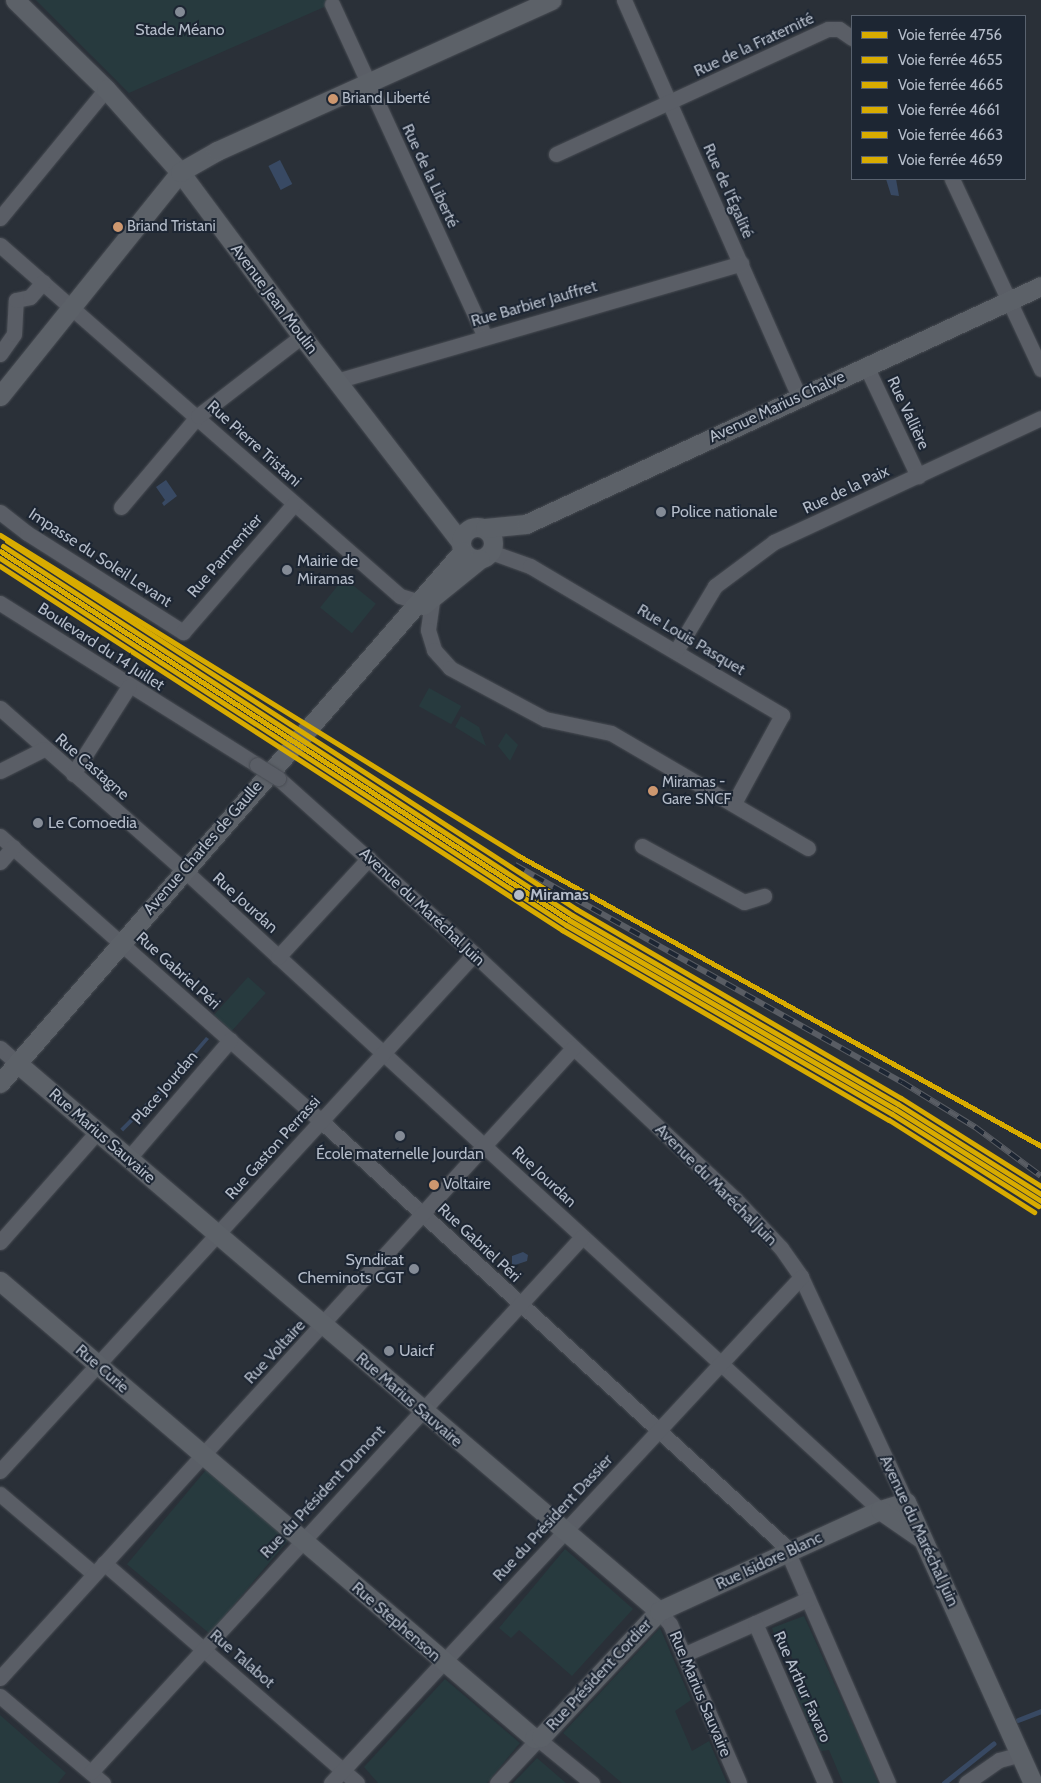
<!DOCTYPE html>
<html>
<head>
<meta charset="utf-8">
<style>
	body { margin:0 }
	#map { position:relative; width:1041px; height:1783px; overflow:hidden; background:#2a3038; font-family:Cabin,sans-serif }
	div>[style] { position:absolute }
	.green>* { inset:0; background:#273a3e; transform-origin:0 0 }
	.water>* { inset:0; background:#384963; transform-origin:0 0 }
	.stream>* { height:4.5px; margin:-2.25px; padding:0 2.25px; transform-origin:2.25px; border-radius:2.25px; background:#384963 }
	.roads { filter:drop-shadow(0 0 1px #484c53) drop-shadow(0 0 1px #484c53) }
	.minor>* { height:15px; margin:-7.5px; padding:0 7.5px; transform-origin:7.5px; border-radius:7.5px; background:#5a5e66 }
	.major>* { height:19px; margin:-9.5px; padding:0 9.5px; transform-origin:9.5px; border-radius:9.5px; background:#5c6168 }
	.major>.ring { margin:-9.5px; padding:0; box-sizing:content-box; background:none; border:19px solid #5c6168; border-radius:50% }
	.rail>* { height:5.5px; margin-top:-2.75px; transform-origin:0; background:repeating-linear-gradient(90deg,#1d2633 0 11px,#595d64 0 22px); box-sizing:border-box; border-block:1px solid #595d64 }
	.bridges { filter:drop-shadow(0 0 1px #484c53) drop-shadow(0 0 1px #484c53) }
	.minor-bridge>* { height:15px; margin:-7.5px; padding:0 7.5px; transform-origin:7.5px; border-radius:7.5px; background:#5a5e66 }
	.rail-1>* { height:5px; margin:-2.5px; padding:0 2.5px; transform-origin:2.5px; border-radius:2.5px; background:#d8ab00 }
	.rail-2>* { height:5px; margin:-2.5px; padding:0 2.5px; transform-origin:2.5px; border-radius:2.5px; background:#d8ab00 }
	.rail-3>* { height:5px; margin:-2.5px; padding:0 2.5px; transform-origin:2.5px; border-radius:2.5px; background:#d8ab00 }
	.rail-4>* { height:5px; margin:-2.5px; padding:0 2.5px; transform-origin:2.5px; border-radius:2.5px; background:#d8ab00 }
	.rail-5>* { height:5px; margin:-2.5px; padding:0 2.5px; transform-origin:2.5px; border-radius:2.5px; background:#d8ab00 }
	.rail-6>* { height:5px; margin:-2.5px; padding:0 2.5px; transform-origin:2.5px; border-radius:2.5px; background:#d8ab00 }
	.dots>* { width:14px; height:14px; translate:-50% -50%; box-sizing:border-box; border:2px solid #1d2633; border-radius:50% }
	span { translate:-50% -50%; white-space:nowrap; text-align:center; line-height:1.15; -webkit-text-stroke:4px #1d2633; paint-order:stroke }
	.bus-label { font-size:15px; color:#b4bcc9 }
	.left { translate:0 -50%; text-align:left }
	.poi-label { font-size:16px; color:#b4bcc9 }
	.right { translate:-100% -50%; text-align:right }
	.street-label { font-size:16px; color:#b4bcc9 }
	.stop-label { font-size:16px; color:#b4bcc9; font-weight:700 }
	.legend { position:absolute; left:851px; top:15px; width:175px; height:165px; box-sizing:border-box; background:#1d2633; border:1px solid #59626f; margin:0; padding:6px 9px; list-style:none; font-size:15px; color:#b4bcc9 }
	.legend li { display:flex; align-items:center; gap:10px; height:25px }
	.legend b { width:25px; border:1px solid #59626f }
</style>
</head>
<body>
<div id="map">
	<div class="green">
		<i style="clip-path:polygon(36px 0,340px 0,129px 93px)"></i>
		<i style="left:344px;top:578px;width:41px;height:38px;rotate:39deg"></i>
		<i style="left:429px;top:688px;width:37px;height:21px;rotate:29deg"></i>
		<i style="clip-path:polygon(461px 716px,479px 727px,486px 746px,455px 727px)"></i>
		<i style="clip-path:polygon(506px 733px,518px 745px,510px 761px,498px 746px)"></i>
		<i style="left:248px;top:977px;width:24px;height:51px;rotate:42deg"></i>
		<i style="left:206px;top:1470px;width:108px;height:123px;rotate:40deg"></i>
		<i style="clip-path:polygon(565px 1549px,633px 1609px,572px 1676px,519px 1630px,511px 1638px,499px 1628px)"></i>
		<i style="clip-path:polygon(804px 1616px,869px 1760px,878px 1783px,843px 1783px,829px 1750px,821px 1751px,793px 1687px,803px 1685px,789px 1650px,780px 1651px,772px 1628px)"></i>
		<i style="clip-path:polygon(660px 1628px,691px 1700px,675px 1711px,692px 1751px,709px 1741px,727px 1783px,622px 1783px,563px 1733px)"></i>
		<i style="clip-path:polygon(445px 1679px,520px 1743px,487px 1783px,378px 1783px,364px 1767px)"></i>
		<i style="clip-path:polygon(0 1715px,66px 1773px,58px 1783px,0 1783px)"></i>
		<i style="clip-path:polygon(537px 1758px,566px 1783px,513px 1783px)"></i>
	</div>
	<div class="water">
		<i style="left:280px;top:160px;width:27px;height:13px;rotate:63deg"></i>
		<i style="clip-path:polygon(886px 179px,896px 179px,899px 196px,891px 195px)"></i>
		<i style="clip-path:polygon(166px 480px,177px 496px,164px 506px,162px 503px,165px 500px,156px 487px)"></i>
		<i style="clip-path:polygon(206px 1037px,209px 1039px,168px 1087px,165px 1084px)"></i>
		<i style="left:162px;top:1087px;width:4px;height:59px;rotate:45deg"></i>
		<i style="clip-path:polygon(523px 1252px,528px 1255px,527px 1261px,512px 1266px,512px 1256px)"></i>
	</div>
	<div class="stream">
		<i style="left:1018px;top:1720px;width:25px;rotate:-21deg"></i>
		<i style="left:944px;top:1783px;width:63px;rotate:-38.5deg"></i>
	</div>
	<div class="roads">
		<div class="minor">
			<i style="left:624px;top:0;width:434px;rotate:66.2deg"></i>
			<i style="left:332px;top:4px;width:366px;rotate:65.3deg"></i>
			<i style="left:556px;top:154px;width:299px;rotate:-24.7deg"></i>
			<i style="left:828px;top:29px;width:11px"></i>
			<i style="left:839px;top:29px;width:16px;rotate:35deg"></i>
			<i style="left:952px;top:179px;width:210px;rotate:64.9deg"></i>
			<i style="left:0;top:218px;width:167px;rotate:-50.6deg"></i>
			<i style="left:0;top:245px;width:532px;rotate:41.27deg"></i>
			<i style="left:400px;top:596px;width:17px;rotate:17deg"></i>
			<i style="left:0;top:354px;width:24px;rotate:-55deg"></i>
			<i style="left:14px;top:334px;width:34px;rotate:-87deg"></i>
			<i style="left:16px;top:300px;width:14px;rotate:-12deg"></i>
			<i style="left:30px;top:297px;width:20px;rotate:-49deg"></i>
			<i style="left:866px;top:366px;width:122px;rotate:64.7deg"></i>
			<i style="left:336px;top:381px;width:422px;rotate:-16.2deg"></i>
			<i style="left:121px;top:507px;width:119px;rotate:-49.8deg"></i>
			<i style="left:198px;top:416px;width:131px;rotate:-37.6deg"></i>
			<i style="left:0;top:512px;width:34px;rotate:38deg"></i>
			<i style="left:27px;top:533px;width:185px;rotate:32.4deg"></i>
			<i style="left:183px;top:632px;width:169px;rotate:-49.1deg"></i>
			<i style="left:491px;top:552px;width:41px;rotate:19.7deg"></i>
			<i style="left:530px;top:566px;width:293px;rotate:30.6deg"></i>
			<i style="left:782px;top:715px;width:100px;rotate:118.6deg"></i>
			<i style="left:433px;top:594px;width:36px;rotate:98deg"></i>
			<i style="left:428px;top:630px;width:21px;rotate:73deg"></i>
			<i style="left:434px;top:650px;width:24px;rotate:48deg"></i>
			<i style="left:450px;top:668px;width:108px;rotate:28.2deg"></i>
			<i style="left:545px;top:719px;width:67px;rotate:12deg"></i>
			<i style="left:611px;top:733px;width:228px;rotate:30.3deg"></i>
			<i style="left:0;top:603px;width:304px;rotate:32.2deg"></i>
			<i style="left:676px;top:651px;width:76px;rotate:-59deg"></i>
			<i style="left:715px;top:586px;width:74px;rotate:-36.7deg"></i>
			<i style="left:774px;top:542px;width:294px;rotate:-24.9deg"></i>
			<i style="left:0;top:708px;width:245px;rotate:41.4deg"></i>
			<i style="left:184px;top:870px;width:946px;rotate:42.6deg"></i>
			<i style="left:0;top:771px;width:49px;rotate:-26.6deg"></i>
			<i style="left:73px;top:774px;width:104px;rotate:-57.5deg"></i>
			<i style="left:278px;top:778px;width:263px;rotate:41.9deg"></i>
			<i style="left:474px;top:954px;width:358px;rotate:43.2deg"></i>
			<i style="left:735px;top:1199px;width:67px;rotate:46.8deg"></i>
			<i style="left:781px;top:1248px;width:35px;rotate:55deg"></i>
			<i style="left:801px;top:1277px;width:248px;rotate:65deg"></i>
			<i style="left:0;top:836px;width:429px;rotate:41.6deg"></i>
			<i style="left:321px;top:1121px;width:629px;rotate:42.49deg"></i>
			<i style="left:785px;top:1546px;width:258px;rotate:66.5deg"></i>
			<i style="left:642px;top:846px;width:116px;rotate:28.8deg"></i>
			<i style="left:744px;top:902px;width:21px;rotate:-17deg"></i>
			<i style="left:0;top:862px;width:20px;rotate:-49deg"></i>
			<i style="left:278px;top:957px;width:134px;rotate:-47.4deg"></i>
			<i style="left:0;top:1048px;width:23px;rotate:41deg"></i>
			<i style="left:128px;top:1159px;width:157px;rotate:-49.4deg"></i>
			<i style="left:0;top:1242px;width:147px;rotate:-48.6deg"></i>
			<i style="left:0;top:1471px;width:701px;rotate:-47.48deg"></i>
			<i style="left:0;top:1494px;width:123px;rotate:40.4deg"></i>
			<i style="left:104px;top:1563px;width:335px;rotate:41deg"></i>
			<i style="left:659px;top:1611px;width:17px;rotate:50deg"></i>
			<i style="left:670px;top:1624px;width:173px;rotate:66.5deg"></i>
			<i style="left:755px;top:1623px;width:58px;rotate:-24.4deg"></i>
			<i style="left:683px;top:1655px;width:79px;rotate:-24deg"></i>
			<i style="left:755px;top:1623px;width:175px;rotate:66.4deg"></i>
			<i style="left:0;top:1678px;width:852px;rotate:-47.71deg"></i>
			<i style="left:0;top:1696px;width:135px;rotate:40.2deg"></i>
			<i style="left:91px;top:1772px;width:726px;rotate:-47.46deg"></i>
			<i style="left:331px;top:1783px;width:691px;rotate:-47.11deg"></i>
			<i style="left:497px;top:1783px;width:60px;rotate:-47deg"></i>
			<i style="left:538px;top:1739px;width:70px;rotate:39.2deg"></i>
			<i style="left:966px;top:1783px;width:40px;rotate:-34.9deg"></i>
			<i style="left:999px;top:1760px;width:23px;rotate:-15deg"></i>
		</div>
		<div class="major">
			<i style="left:15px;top:0;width:127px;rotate:44.4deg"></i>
			<i style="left:106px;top:89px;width:111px;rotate:48.3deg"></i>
			<i style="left:180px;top:172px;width:204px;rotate:53.4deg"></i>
			<i style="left:302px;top:336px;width:259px;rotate:52.4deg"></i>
			<i style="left:0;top:396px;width:287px;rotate:-51.2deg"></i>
			<i style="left:180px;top:172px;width:43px;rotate:-29.6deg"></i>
			<i style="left:217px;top:151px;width:367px;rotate:-24.3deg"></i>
			<i class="ring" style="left:461px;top:527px;width:13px;height:13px"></i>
			<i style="left:485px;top:528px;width:41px;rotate:-5.6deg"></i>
			<i style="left:526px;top:524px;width:567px;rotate:-24.8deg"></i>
			<i style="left:423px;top:605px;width:73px;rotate:-38.9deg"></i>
			<i style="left:17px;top:1063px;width:844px;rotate:40.48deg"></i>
			<i style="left:0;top:1083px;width:705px;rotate:-48.97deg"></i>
			<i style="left:0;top:1281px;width:703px;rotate:40.56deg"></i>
			<i style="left:534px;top:1738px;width:7px;rotate:-8deg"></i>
			<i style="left:541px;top:1737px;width:173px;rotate:-46.9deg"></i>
			<i style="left:659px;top:1611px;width:243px;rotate:-24.6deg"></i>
			<i style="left:880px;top:1510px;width:27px;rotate:-17deg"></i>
			<i style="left:906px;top:1502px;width:308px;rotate:65.7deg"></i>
			<i style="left:880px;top:1510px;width:51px;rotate:34.6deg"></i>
		</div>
	</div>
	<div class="rail">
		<i style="left:515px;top:865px;width:444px;rotate:29.3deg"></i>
		<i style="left:902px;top:1082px;width:86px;rotate:31.7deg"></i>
		<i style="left:975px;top:1127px;width:82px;rotate:36.6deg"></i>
	</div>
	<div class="bridges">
		<div class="minor-bridge">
			<i style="left:257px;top:765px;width:25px;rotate:32deg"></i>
		</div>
	</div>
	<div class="rail-1">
		<i style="left:0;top:535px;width:610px;rotate:31.74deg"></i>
		<i style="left:519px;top:856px;width:597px;rotate:29.05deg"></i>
	</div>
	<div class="rail-2">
		<i style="left:0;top:551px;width:678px;rotate:32.96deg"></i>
		<i style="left:569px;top:920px;width:377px;rotate:30.1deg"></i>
		<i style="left:895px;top:1109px;width:173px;rotate:32.2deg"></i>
	</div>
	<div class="rail-3">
		<i style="left:0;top:558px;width:675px;rotate:32.96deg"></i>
		<i style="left:566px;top:925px;width:377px;rotate:30.1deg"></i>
		<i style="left:892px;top:1114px;width:173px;rotate:32.2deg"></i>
	</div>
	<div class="rail-4">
		<i style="left:3px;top:546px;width:678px;rotate:32.96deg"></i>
		<i style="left:572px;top:915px;width:377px;rotate:30.1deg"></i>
		<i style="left:898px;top:1104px;width:169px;rotate:32.2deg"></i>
	</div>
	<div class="rail-5">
		<i style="left:0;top:566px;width:670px;rotate:32.93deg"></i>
		<i style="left:562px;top:930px;width:378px;rotate:30.2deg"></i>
		<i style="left:889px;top:1120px;width:172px;rotate:32.4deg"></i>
	</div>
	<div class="rail-6">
		<i style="left:7px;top:541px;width:678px;rotate:32.89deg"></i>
		<i style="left:576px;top:909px;width:376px;rotate:30.2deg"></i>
		<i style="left:901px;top:1098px;width:165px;rotate:32.2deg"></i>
	</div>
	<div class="dots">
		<i style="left:180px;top:12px;background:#848b96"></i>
		<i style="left:333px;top:99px;background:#cd976f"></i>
		<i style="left:118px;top:227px;background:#cd976f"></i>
		<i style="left:661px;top:512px;background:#848b96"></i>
		<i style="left:287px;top:570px;background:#848b96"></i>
		<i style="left:653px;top:791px;background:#cd976f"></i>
		<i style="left:38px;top:823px;background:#848b96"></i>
		<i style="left:519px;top:895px;background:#b4bcc9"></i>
		<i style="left:400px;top:1136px;background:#848b96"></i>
		<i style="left:434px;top:1185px;background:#cd976f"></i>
		<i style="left:414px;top:1269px;background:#848b96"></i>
		<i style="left:389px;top:1351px;background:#848b96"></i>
	</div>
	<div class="bus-label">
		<span class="left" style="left:342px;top:99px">Briand Liberté</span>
		<span class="left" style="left:127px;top:227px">Briand Tristani</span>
		<span class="left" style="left:662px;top:791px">Miramas -<br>Gare SNCF</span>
		<span class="left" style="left:443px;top:1185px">Voltaire</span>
	</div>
	<div class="poi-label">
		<span style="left:180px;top:30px">Stade Méano</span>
		<span class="left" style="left:671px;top:512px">Police nationale</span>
		<span class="left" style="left:297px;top:570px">Mairie de<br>Miramas</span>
		<span class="left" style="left:48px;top:823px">Le Comoedia</span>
		<span style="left:400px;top:1154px">École maternelle Jourdan</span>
		<span class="right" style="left:404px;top:1269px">Syndicat<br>Cheminots CGT</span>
		<span class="left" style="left:399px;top:1351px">Uaicf</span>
	</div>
	<div class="street-label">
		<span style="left:754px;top:45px;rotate:-25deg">Rue de la Fraternité</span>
		<span style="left:430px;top:176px;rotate:65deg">Rue de la Liberté</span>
		<span style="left:728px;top:191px;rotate:66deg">Rue de l'Égalité</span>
		<span style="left:274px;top:299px;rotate:53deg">Avenue Jean Moulin</span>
		<span style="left:534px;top:304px;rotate:-16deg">Rue Barbier Jauffret</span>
		<span style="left:777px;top:407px;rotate:-25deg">Avenue Marius Chalve</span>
		<span style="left:908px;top:413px;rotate:65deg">Rue Vallière</span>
		<span style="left:254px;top:444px;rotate:42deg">Rue Pierre Tristani</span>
		<span style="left:846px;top:490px;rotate:-25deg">Rue de la Paix</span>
		<span style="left:225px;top:556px;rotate:-49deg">Rue Parmentier</span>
		<span style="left:100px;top:558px;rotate:33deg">Impasse du Soleil Levant</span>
		<span style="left:691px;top:640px;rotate:31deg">Rue Louis Pasquet</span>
		<span style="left:101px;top:647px;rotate:33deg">Boulevard du 14 Juillet</span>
		<span style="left:92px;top:767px;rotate:41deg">Rue Castagne</span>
		<span style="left:203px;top:848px;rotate:-49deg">Avenue Charles de Gaulle</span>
		<span style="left:245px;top:903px;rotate:42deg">Rue Jourdan</span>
		<span style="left:422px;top:907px;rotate:43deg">Avenue du Maréchal Juin</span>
		<span style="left:178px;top:971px;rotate:42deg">Rue Gabriel Péri</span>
		<span style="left:165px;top:1088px;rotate:-49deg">Place Jourdan</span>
		<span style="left:102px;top:1136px;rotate:41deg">Rue Marius Sauvaire</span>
		<span style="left:273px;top:1148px;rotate:-48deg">Rue Gaston Perrassi</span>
		<span style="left:544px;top:1177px;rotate:43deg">Rue Jourdan</span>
		<span style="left:716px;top:1185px;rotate:45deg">Avenue du Maréchal Juin</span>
		<span style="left:479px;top:1243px;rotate:43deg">Rue Gabriel Péri</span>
		<span style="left:275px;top:1352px;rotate:-47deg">Rue Voltaire</span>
		<span style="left:102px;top:1369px;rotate:41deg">Rue Curie</span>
		<span style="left:409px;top:1400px;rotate:41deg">Rue Marius Sauvaire</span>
		<span style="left:323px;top:1492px;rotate:-47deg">Rue du Président Dumont</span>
		<span style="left:553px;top:1518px;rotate:-47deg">Rue du Président Dassier</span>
		<span style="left:919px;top:1531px;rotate:65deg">Avenue du Maréchal Juin</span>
		<span style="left:769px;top:1561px;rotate:-25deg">Rue Isidore Blanc</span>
		<span style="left:396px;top:1622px;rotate:41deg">Rue Stephenson</span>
		<span style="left:242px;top:1659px;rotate:41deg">Rue Talabot</span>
		<span style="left:599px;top:1675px;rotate:-47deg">Rue Président Cordier</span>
		<span style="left:802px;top:1687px;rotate:66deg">Rue Arthur Favaro</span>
		<span style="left:700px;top:1694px;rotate:67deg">Rue Marius Sauvaire</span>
	</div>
	<div class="stop-label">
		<span class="left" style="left:530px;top:895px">Miramas</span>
	</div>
	<ul class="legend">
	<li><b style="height:6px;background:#d8ab00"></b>Voie ferrée 4756</li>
	<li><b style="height:6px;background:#d8ab00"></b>Voie ferrée 4655</li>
	<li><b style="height:6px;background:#d8ab00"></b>Voie ferrée 4665</li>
	<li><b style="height:6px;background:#d8ab00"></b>Voie ferrée 4661</li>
	<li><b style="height:6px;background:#d8ab00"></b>Voie ferrée 4663</li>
	<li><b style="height:6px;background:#d8ab00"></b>Voie ferrée 4659</li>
	</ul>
</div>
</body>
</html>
